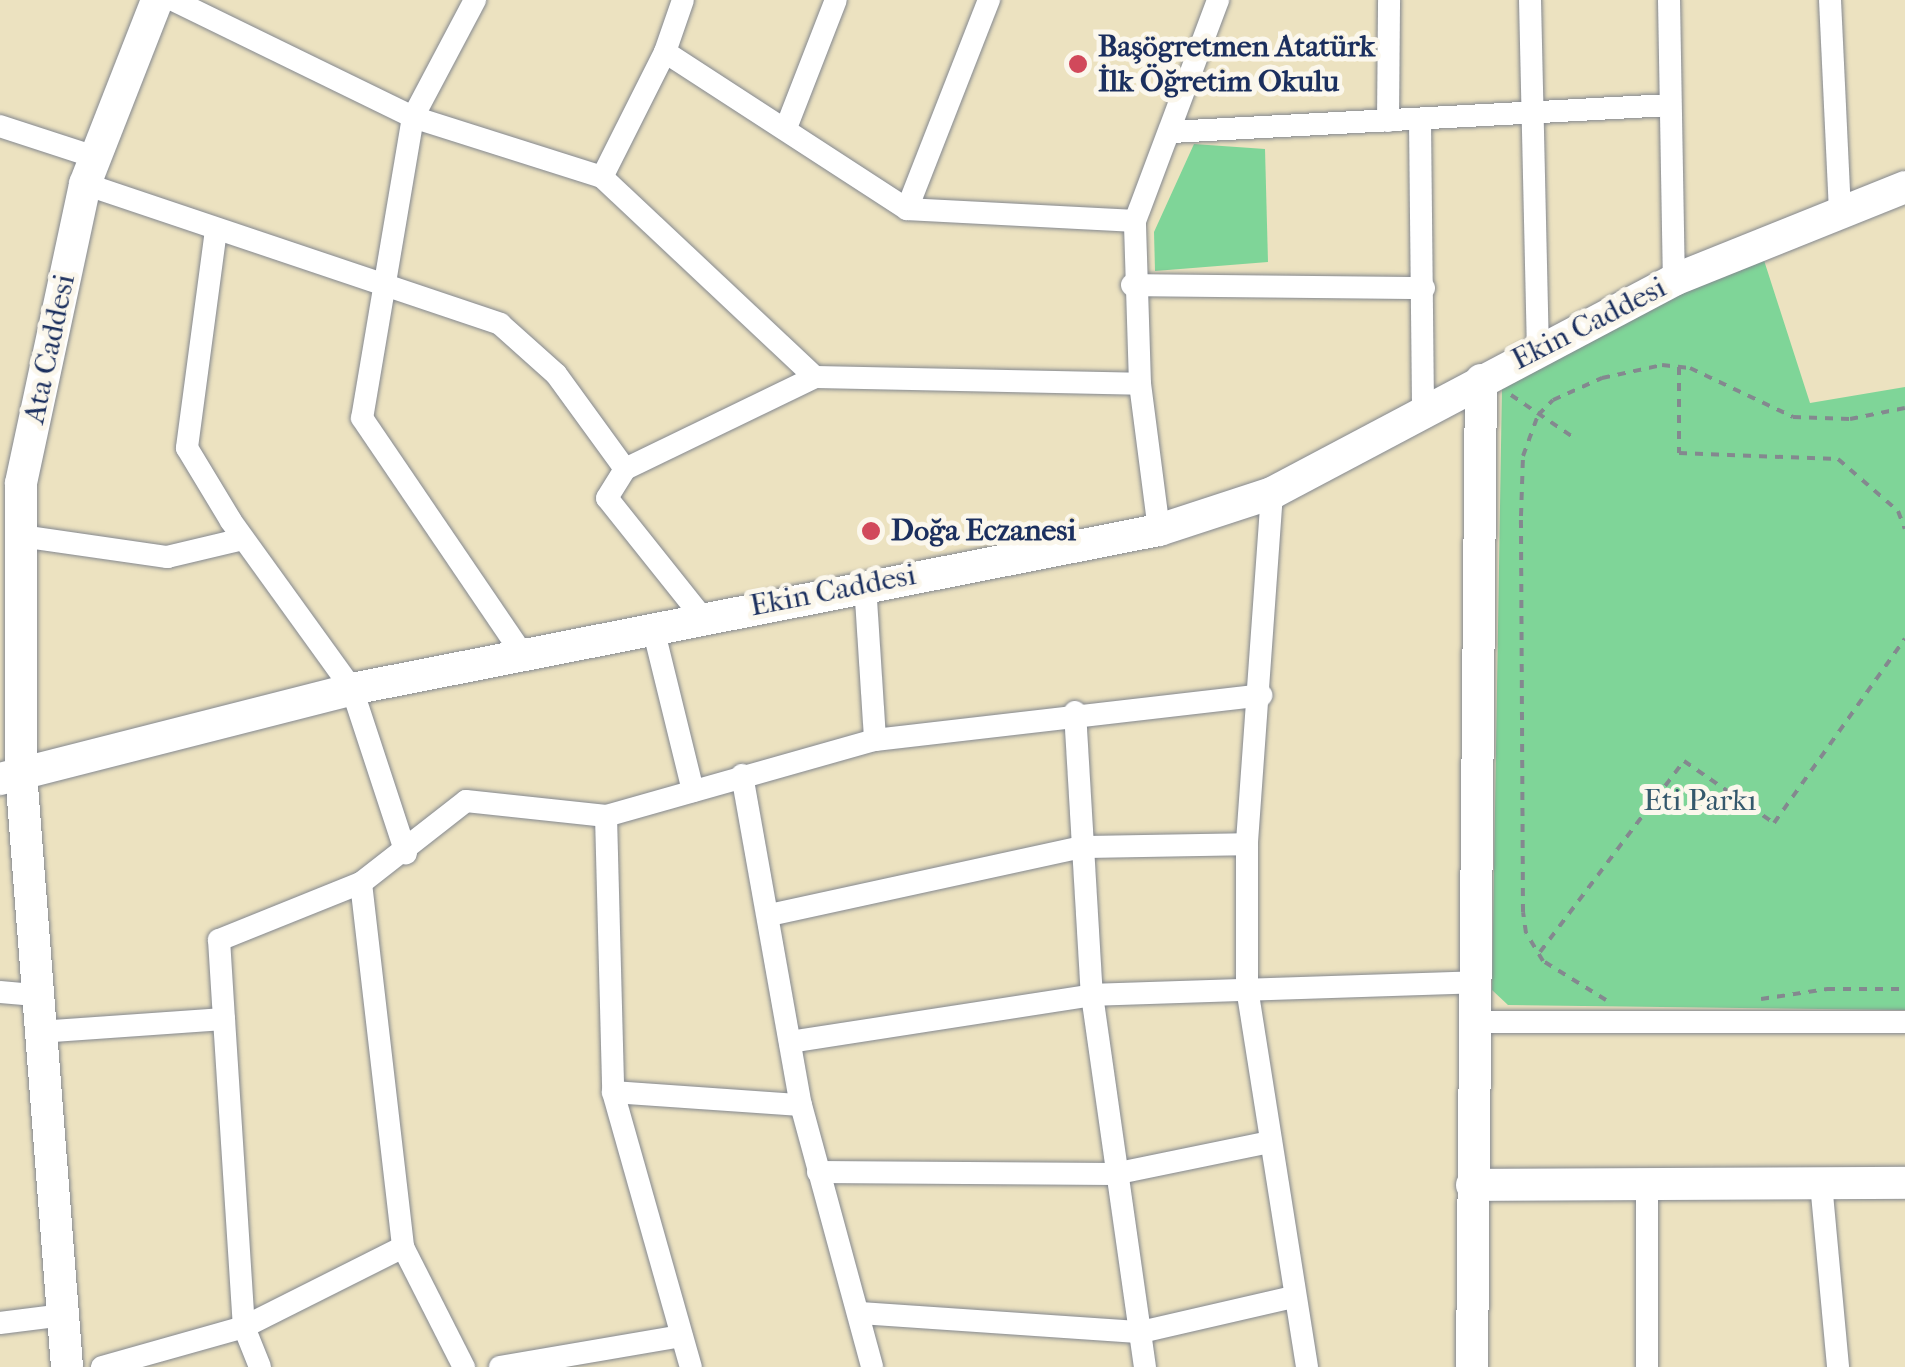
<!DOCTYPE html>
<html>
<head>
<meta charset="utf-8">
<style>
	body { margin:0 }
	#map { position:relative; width:1905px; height:1367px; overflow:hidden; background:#ece2c0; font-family:"IM FELL French Canon",serif }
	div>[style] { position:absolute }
	.green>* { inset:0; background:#7fd598 }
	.path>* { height:4px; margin-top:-2px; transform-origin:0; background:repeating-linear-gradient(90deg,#84888f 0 8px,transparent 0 16px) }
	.roads { filter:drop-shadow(0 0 2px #84888f) drop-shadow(0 0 2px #84888f) }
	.street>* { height:22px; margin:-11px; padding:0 11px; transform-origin:11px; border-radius:11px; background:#fff }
	.secondary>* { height:32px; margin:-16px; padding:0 16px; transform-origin:16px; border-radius:16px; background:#fff }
	.dots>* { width:28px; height:28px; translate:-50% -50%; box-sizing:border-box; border:5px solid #fbf7ec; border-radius:50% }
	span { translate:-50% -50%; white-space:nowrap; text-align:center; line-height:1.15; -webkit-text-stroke:10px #fbf7ec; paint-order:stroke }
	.poi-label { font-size:30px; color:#1b2f5e; font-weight:700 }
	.left { translate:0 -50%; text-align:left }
	.street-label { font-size:30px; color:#1b2f5e }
	.park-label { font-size:30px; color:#34586c }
</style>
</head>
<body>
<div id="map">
	<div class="green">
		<i style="clip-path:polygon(1194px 144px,1265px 149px,1268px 262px,1155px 271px,1154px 232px)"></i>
		<i style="clip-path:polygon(1761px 251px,1810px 403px,1905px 387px,1905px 1010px,1508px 1005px,1492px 990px,1502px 386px)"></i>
	</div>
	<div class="path">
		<i style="left:1679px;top:367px;width:86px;rotate:90deg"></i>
		<i style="left:1679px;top:453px;width:159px;rotate:2.2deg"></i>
		<i style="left:1838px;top:459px;width:79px;rotate:40.9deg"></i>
		<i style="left:1898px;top:511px;width:19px;rotate:69deg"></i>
		<i style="left:1511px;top:395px;width:75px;rotate:34.1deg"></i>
		<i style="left:1540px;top:952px;width:239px;rotate:-53deg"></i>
		<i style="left:1684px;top:761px;width:109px;rotate:34.6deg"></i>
		<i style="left:1774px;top:823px;width:226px;rotate:-54.6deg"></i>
		<i style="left:1761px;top:999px;width:67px;rotate:-8.6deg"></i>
		<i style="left:1827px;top:989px;width:78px"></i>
		<i style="left:1606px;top:1000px;width:74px;rotate:-148.2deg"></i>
		<i style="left:1543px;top:961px;width:33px;rotate:-121deg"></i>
		<i style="left:1526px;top:933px;width:21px;rotate:-98deg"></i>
		<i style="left:1523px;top:912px;width:396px;rotate:-90.3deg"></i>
		<i style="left:1521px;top:516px;width:60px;rotate:-88.1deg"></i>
		<i style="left:1523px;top:456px;width:44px;rotate:-69.9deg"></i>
		<i style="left:1538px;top:415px;width:21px;rotate:-45deg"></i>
		<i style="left:1553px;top:400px;width:54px;rotate:-24.2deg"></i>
		<i style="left:1602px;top:378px;width:61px;rotate:-12.2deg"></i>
		<i style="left:1662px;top:365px;width:28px;rotate:6deg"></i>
		<i style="left:1690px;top:368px;width:114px;rotate:25.4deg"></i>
		<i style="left:1793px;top:417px;width:57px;rotate:2deg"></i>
		<i style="left:1850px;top:419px;width:56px;rotate:-11.3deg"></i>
	</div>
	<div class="roads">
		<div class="street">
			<i style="left:173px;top:0;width:267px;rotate:26deg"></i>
			<i style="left:413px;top:117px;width:198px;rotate:17.6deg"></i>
			<i style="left:475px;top:0;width:132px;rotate:117.9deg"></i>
			<i style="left:413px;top:117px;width:305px;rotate:99.6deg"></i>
			<i style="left:362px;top:418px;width:284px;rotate:55.8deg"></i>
			<i style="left:683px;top:0;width:55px;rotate:109.1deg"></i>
			<i style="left:665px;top:52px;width:140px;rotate:116.7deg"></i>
			<i style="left:602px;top:177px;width:292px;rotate:43.2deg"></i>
			<i style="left:815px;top:377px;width:325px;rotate:1.2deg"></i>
			<i style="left:1530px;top:0;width:350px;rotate:88.7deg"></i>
			<i style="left:1669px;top:0;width:280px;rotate:89deg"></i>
			<i style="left:1830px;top:0;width:209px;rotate:87.3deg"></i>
			<i style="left:665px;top:52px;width:288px;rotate:33deg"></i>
			<i style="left:907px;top:209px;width:228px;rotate:3deg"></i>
			<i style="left:1420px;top:120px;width:289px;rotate:89.4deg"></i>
			<i style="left:1388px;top:121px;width:121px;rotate:-89.5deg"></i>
			<i style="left:0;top:126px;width:100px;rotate:18.1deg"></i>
			<i style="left:786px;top:128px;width:137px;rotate:-68.7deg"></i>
			<i style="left:1171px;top:132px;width:497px;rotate:-3.1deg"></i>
			<i style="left:85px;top:184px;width:438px;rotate:18.6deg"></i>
			<i style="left:500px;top:324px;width:75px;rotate:41.8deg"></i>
			<i style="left:556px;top:374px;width:117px;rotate:54deg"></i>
			<i style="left:907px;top:209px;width:225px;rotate:-68.6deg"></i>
			<i style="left:216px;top:230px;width:220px;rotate:97.6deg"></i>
			<i style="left:187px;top:448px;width:85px;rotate:58.9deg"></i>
			<i style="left:231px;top:521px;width:207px;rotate:54.2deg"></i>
			<i style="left:352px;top:689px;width:173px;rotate:71.8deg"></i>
			<i style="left:1132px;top:285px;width:292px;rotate:0.6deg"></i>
			<i style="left:1272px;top:493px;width:352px;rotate:94.1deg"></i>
			<i style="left:1247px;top:844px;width:144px;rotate:90deg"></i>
			<i style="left:1247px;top:988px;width:384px;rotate:81deg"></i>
			<i style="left:1159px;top:530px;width:147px;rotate:-97.4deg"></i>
			<i style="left:1140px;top:384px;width:163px;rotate:-91.8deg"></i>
			<i style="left:1135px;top:221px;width:236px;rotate:-69.4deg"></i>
			<i style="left:21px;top:536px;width:148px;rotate:8.2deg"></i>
			<i style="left:167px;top:557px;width:78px;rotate:-13.3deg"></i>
			<i style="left:865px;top:584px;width:156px;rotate:86.3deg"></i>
			<i style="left:702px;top:617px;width:152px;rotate:-128.6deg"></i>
			<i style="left:607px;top:498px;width:34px;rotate:-58deg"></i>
			<i style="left:625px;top:469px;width:211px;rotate:-25.8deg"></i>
			<i style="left:653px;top:628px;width:168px;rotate:76.2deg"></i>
			<i style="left:1075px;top:712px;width:284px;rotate:86.6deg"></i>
			<i style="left:1092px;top:995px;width:376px;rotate:81.9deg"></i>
			<i style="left:742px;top:775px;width:335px;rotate:79.9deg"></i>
			<i style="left:801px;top:1105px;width:271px;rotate:74.8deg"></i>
			<i style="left:606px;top:816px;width:276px;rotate:88.5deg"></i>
			<i style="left:613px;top:1092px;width:286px;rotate:74.2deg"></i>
			<i style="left:361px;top:883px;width:366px;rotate:83.4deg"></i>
			<i style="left:403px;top:1247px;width:135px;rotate:63.1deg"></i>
			<i style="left:770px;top:915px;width:320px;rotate:-12.3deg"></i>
			<i style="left:1083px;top:847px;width:164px;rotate:-1deg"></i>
			<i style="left:0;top:992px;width:36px;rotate:5deg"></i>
			<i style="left:224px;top:1019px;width:309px;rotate:86.3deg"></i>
			<i style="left:244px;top:1327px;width:43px;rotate:68.2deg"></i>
			<i style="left:1479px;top:1022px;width:426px"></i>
			<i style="left:39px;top:1032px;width:185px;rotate:-4deg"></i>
			<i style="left:224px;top:1019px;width:79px;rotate:-93.6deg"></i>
			<i style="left:219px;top:940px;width:153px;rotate:-21.9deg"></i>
			<i style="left:361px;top:883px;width:133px;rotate:-38deg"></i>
			<i style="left:466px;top:801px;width:141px;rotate:6.1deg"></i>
			<i style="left:606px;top:816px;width:280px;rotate:-15.8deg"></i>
			<i style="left:875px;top:740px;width:389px;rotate:-6.6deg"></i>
			<i style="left:790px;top:1042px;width:306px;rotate:-8.8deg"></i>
			<i style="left:1092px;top:995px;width:388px;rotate:-1.9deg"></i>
			<i style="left:613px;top:1092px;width:188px;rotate:4deg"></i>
			<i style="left:818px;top:1172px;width:296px;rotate:0.4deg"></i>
			<i style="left:1114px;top:1174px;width:159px;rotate:-11.6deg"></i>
			<i style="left:1821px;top:1183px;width:185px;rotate:84.7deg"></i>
			<i style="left:860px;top:1313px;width:282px;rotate:3.9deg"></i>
			<i style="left:1141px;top:1332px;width:156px;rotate:-13deg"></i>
			<i style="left:0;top:1323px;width:64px;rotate:-7.2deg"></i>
			<i style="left:102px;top:1367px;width:148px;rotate:-15.7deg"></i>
			<i style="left:244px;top:1327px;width:178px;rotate:-26.7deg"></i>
			<i style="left:500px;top:1367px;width:184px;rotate:-9.7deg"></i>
			<i style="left:1647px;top:1367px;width:183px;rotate:-90deg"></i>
		</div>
		<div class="secondary">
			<i style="left:0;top:779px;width:363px;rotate:-14.3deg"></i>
			<i style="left:352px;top:689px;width:823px;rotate:-11.15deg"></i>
			<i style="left:1159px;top:530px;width:119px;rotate:-18.1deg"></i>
			<i style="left:1272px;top:493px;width:455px;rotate:-27.9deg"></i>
			<i style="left:1674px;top:280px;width:249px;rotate:-21.9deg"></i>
			<i style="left:1472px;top:1185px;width:433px;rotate:-0.3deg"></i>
			<i style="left:67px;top:1367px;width:596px;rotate:-94.43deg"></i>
			<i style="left:21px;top:773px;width:290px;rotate:-90deg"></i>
			<i style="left:21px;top:483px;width:306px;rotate:-77.9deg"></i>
			<i style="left:85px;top:184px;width:198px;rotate:-68.6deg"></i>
			<i style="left:1472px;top:1367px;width:987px;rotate:-89.48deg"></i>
		</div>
	</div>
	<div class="dots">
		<i style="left:1078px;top:64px;background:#d1495b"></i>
		<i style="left:871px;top:531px;background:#d1495b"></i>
	</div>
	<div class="poi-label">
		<span class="left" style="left:1098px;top:64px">Başögretmen Atatürk<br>İlk Öğretim Okulu</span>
		<span class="left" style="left:891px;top:531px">Doğa Eczanesi</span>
	</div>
	<div class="street-label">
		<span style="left:1589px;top:324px;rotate:-27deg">Ekin Caddesi</span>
		<span style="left:50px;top:349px;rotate:-78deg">Ata Caddesi</span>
		<span style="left:833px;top:591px;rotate:-11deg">Ekin Caddesi</span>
	</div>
	<div class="park-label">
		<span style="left:1700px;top:801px">Eti Parkı</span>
	</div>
</div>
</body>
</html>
